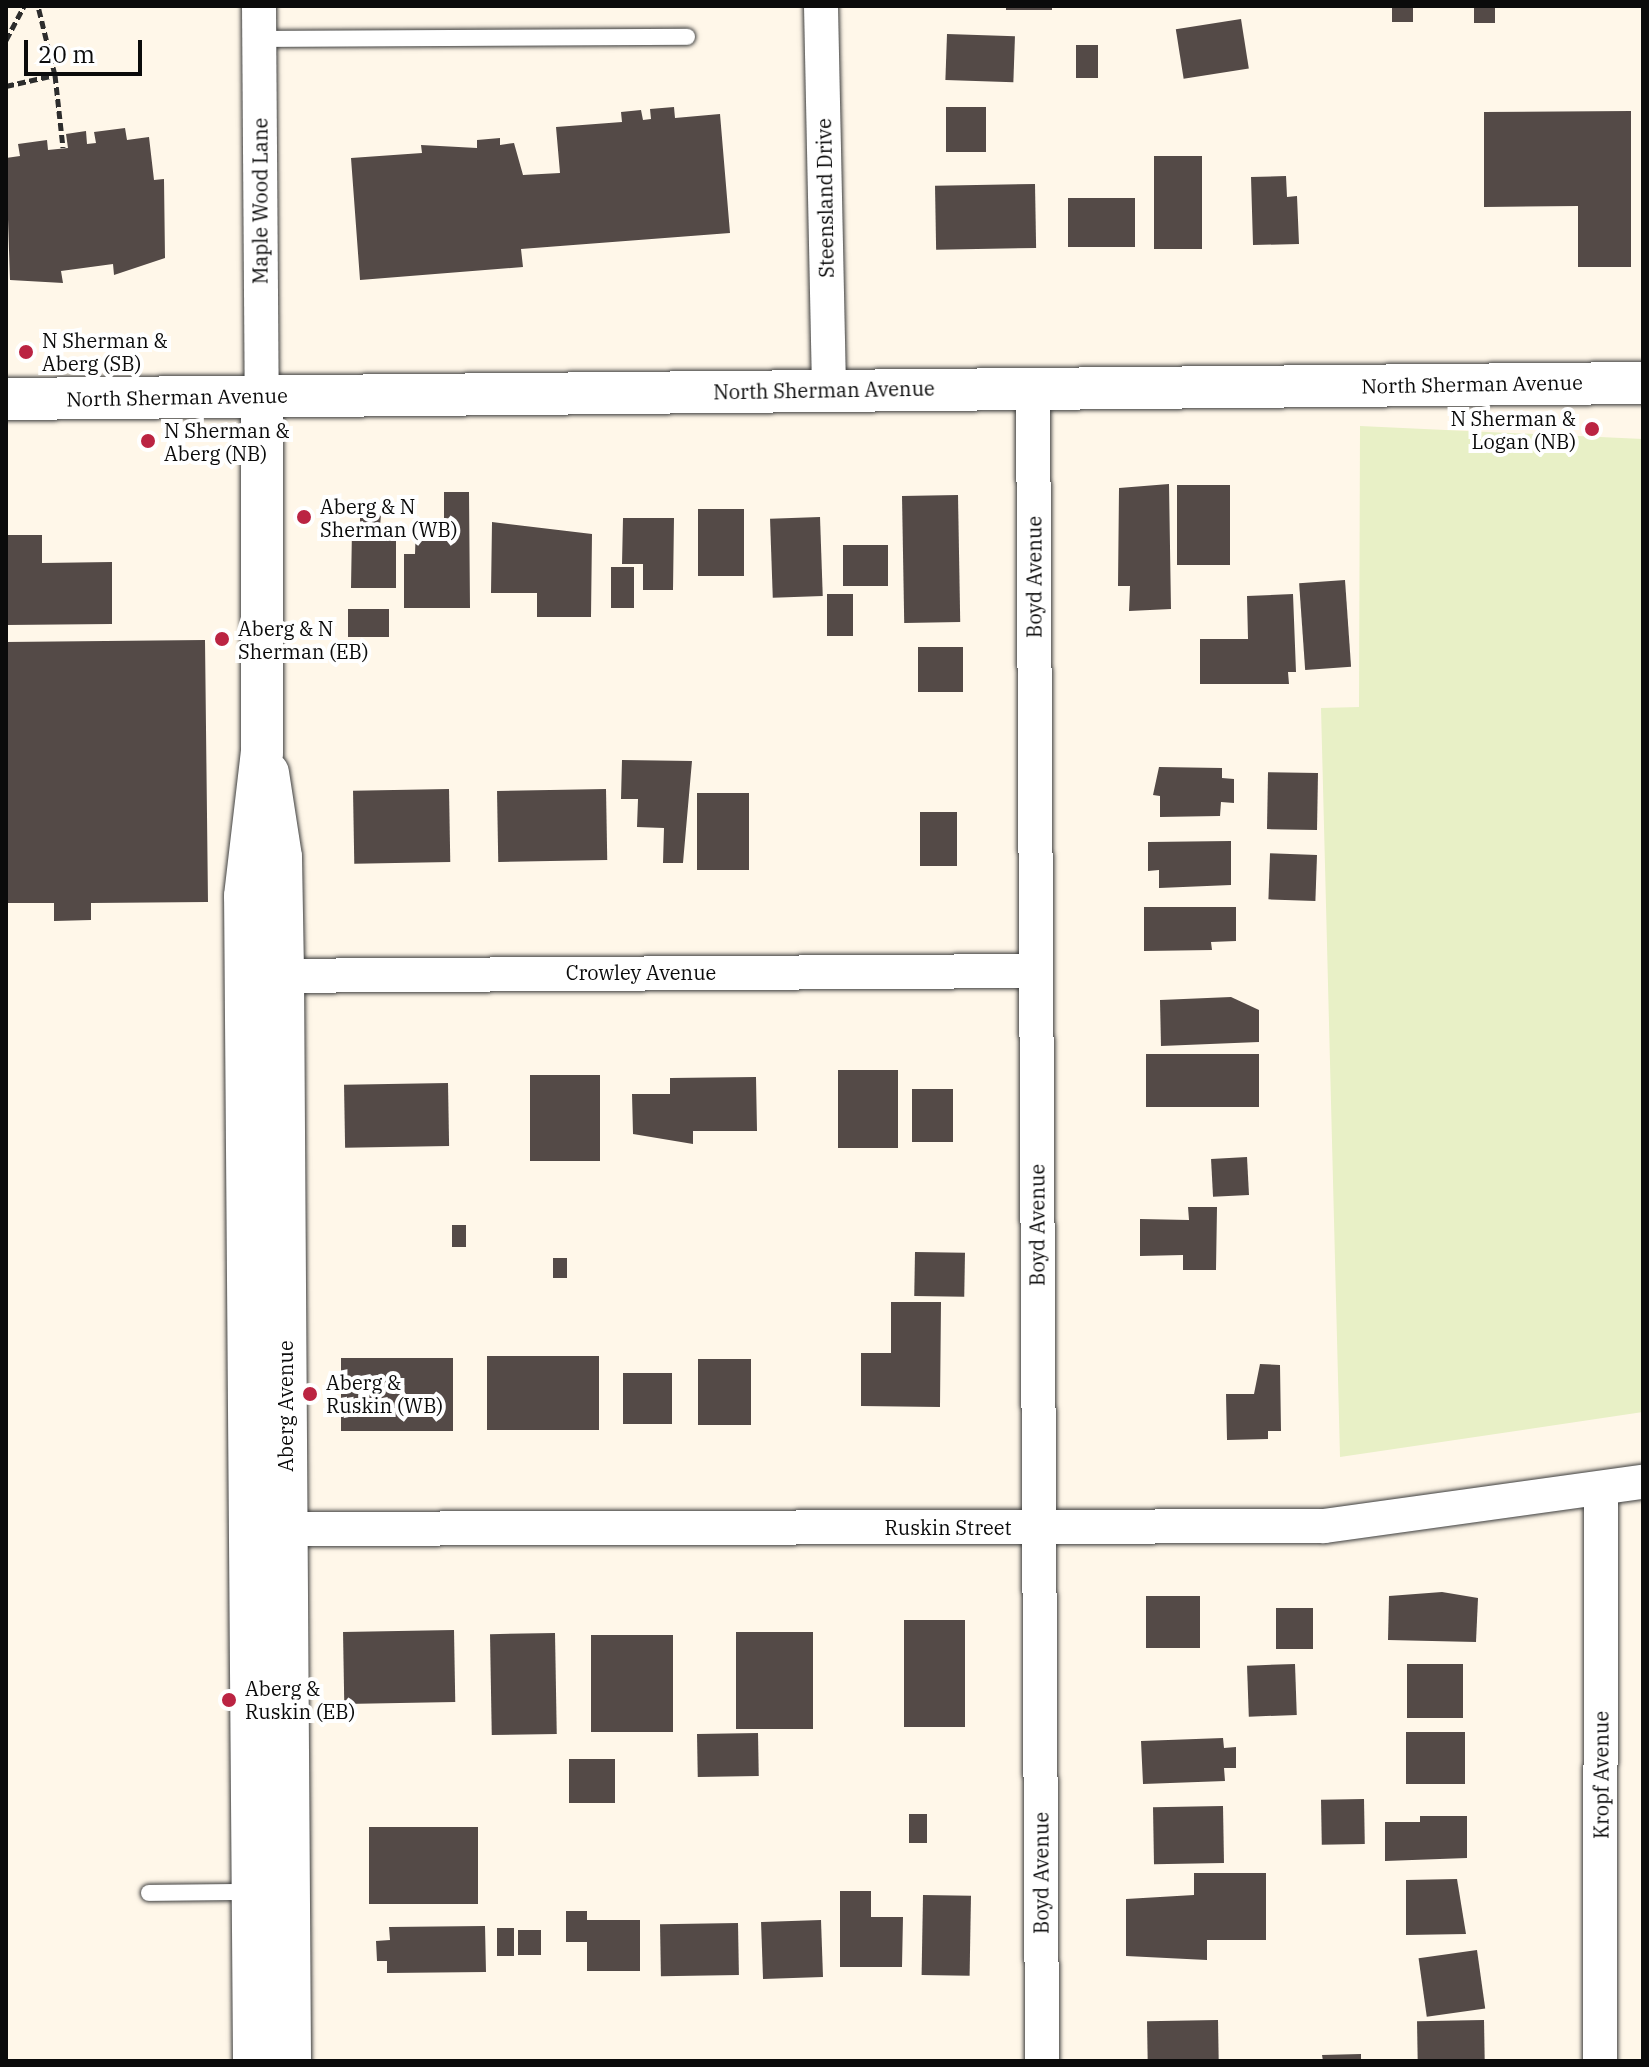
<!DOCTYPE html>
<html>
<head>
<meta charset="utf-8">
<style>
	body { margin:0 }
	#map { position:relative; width:1649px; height:2067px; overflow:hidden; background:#fff7e9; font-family:"IBM Plex Serif",serif }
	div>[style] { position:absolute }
	.pitch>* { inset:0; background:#e8f0c6 }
	.building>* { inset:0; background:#544a47; transform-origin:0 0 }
	.path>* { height:5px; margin-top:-2.5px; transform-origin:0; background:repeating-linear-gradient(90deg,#2d2d2d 0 8px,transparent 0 12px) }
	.roads { filter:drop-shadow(0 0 2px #3e3e3e) drop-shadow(0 0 2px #3e3e3e) }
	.service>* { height:16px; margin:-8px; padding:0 8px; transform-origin:8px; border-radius:8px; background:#fff }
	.minor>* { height:34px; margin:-17px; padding:0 17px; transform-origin:17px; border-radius:17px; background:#fff }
	.tertiary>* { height:42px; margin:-21px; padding:0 21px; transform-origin:21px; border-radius:21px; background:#fff }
	.dots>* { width:22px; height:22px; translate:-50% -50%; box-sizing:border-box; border:4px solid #fff; border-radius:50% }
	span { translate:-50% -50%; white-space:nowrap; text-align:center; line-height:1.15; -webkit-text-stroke:8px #fff; paint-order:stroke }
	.street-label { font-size:20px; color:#0b0b0b }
	.poi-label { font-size:20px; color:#0b0b0b }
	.left { translate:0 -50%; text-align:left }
	.right { translate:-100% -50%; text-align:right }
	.frame { position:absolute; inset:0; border:8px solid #0b0b0b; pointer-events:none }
	.scale { position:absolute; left:24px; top:40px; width:118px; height:36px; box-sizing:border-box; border:4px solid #0b0b0b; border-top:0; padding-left:10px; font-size:24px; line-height:28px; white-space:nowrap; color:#0b0b0b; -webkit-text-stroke:6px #fff; paint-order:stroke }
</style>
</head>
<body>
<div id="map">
	<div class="pitch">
		<i style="clip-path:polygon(1360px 426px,1643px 439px,1643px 1412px,1340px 1457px,1321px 708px,1359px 707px)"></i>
	</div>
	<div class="building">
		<i style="left:1006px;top:6px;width:46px;height:4px"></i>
		<i style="left:1392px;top:6px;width:21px;height:16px"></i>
		<i style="left:1474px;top:6px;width:21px;height:17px"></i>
		<i style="left:1241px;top:19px;width:50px;height:66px;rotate:81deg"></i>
		<i style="left:947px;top:34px;width:68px;height:46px;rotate:2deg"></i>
		<i style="left:1076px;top:45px;width:22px;height:33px"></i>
		<i style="clip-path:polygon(674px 107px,675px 118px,720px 114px,730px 233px,521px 249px,523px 267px,360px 280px,351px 158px,422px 153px,421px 145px,477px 148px,477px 140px,500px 138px,500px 145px,514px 143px,523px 175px,560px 173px,556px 127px,622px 122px,621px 112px,641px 110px,643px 120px,651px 119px,650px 109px)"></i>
		<i style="left:946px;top:107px;width:40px;height:45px"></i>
		<i style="clip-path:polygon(1631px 111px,1631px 267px,1578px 267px,1578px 206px,1484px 207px,1484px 112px)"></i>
		<i style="clip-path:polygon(125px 128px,127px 140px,149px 137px,154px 180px,164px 179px,165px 258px,114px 275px,113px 264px,61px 271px,63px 283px,10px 280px,6px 158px,20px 156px,18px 144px,47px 140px,48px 150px,68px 148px,66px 134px,86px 131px,87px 144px,96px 143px,94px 132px)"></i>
		<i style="left:1154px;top:156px;width:48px;height:93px"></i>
		<i style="clip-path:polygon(1286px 176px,1287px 197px,1297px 196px,1299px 244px,1253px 245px,1251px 177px)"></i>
		<i style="left:1035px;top:184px;width:64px;height:100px;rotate:89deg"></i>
		<i style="left:1135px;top:198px;width:49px;height:67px;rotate:90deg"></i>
		<i style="clip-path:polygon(1169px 484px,1171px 609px,1129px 611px,1130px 586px,1118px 586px,1119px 488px)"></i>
		<i style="left:1177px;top:485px;width:53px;height:80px"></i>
		<i style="clip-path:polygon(444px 492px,469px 492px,470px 608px,404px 608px,404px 554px,415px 554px,416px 523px,444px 523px)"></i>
		<i style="left:958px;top:495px;width:127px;height:56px;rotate:89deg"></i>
		<i style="left:744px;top:509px;width:67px;height:46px;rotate:90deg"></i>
		<i style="clip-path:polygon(360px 514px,381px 514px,380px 527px,396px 527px,396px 588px,351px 588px,352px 528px,360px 528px)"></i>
		<i style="left:820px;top:517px;width:79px;height:50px;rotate:88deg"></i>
		<i style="clip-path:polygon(623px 518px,674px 518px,673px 590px,643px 590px,643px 564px,622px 564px)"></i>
		<i style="clip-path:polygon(492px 522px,592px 534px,591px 617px,537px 617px,537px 593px,491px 593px)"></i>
		<i style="clip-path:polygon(6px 535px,42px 535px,42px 563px,112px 562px,112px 624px,6px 625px)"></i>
		<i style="left:843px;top:545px;width:45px;height:41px"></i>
		<i style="left:611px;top:567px;width:23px;height:41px"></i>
		<i style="left:1345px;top:580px;width:87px;height:46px;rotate:86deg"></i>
		<i style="left:827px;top:594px;width:26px;height:42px"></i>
		<i style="clip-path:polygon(1293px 594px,1296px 672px,1288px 672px,1289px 684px,1200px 684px,1200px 639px,1248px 639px,1247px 596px)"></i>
		<i style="left:348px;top:609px;width:41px;height:28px"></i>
		<i style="clip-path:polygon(205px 640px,208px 902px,91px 903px,91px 920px,54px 921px,54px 903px,6px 903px,6px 642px)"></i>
		<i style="left:918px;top:647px;width:45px;height:45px"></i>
		<i style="clip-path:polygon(622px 760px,692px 761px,683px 863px,663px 863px,664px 828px,637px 827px,638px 799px,621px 799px)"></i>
		<i style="clip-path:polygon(1159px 767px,1222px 768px,1222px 778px,1234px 779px,1234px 803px,1221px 802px,1220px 816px,1160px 817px,1160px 796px,1153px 795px)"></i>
		<i style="left:1318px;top:773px;width:57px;height:50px;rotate:91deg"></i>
		<i style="left:449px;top:789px;width:73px;height:96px;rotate:89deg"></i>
		<i style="left:606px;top:789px;width:71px;height:109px;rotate:89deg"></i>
		<i style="left:697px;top:793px;width:52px;height:77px"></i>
		<i style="left:920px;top:812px;width:37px;height:54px"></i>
		<i style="clip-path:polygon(1231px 841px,1231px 885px,1159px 888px,1159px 870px,1148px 871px,1148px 842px)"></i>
		<i style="left:1317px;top:855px;width:46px;height:47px;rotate:92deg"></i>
		<i style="clip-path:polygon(1144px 907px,1236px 907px,1236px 941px,1211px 942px,1212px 950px,1144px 951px)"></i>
		<i style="clip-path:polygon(1231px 997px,1259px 1010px,1259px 1042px,1161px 1046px,1160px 1000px)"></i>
		<i style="left:1259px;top:1054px;width:53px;height:113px;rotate:90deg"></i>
		<i style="left:838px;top:1070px;width:60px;height:78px"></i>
		<i style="left:600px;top:1075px;width:86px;height:70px;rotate:90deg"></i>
		<i style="clip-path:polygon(756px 1077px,757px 1131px,693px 1131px,693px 1144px,633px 1134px,632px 1094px,670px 1094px,670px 1078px)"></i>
		<i style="left:448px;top:1083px;width:63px;height:104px;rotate:89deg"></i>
		<i style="left:912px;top:1089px;width:41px;height:53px"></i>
		<i style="left:1247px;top:1157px;width:38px;height:36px;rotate:87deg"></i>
		<i style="clip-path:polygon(1188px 1207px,1217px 1207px,1216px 1270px,1183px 1270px,1183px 1255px,1140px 1256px,1140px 1219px,1189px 1220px)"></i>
		<i style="left:452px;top:1225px;width:14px;height:22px"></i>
		<i style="left:915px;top:1252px;width:50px;height:44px;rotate:1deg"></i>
		<i style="left:553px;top:1258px;width:14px;height:20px"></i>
		<i style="clip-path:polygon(891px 1302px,941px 1302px,940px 1407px,861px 1406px,861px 1353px,891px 1353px)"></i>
		<i style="left:599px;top:1356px;width:74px;height:112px;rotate:90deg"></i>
		<i style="left:453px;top:1358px;width:73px;height:112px;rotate:90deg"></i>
		<i style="left:698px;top:1359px;width:53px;height:66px"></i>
		<i style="clip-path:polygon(1260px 1364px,1280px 1365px,1281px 1431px,1268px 1431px,1268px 1439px,1227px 1440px,1226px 1394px,1254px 1394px)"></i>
		<i style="left:623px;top:1373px;width:49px;height:51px"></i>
		<i style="clip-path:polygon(1442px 1592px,1478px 1598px,1476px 1642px,1388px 1640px,1389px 1596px)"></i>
		<i style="left:1146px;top:1596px;width:54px;height:52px"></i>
		<i style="left:1276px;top:1608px;width:37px;height:41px"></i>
		<i style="left:904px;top:1620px;width:61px;height:107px"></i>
		<i style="left:454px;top:1630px;width:72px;height:111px;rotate:89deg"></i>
		<i style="left:736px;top:1632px;width:77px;height:97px"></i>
		<i style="left:555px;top:1633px;width:101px;height:65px;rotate:89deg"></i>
		<i style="left:591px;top:1635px;width:82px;height:97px"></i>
		<i style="left:1295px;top:1664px;width:51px;height:48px;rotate:88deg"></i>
		<i style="left:1407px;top:1664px;width:56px;height:54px"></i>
		<i style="left:1406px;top:1732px;width:59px;height:52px"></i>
		<i style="left:758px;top:1733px;width:43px;height:61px;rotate:89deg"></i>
		<i style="clip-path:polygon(1223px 1738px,1224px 1748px,1236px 1747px,1236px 1768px,1224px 1768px,1225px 1781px,1143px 1784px,1141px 1741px)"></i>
		<i style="left:569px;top:1759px;width:46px;height:44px"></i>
		<i style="left:1364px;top:1799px;width:45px;height:43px;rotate:89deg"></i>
		<i style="left:1223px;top:1806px;width:57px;height:70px;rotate:89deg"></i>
		<i style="left:909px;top:1814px;width:18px;height:29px"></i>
		<i style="clip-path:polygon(1420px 1816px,1467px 1816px,1467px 1858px,1385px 1861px,1385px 1822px,1420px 1822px)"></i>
		<i style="left:369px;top:1827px;width:109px;height:77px"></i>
		<i style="clip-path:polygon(1194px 1873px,1266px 1873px,1266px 1940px,1207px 1940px,1207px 1960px,1126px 1956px,1126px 1899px,1194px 1895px)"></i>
		<i style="clip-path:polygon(1457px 1879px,1466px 1934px,1406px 1935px,1406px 1880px)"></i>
		<i style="clip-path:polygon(840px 1891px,871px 1891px,871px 1917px,903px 1917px,902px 1967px,840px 1967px)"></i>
		<i style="left:923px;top:1895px;width:48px;height:80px;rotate:1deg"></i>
		<i style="clip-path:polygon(566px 1911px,587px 1911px,587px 1920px,640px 1920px,640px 1971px,587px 1971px,587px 1942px,566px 1942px)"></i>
		<i style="left:821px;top:1920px;width:57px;height:60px;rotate:88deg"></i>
		<i style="left:738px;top:1923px;width:52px;height:78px;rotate:89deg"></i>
		<i style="clip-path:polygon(485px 1926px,486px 1972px,387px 1973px,387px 1961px,377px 1961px,376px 1941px,390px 1940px,389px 1927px)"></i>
		<i style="left:497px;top:1928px;width:17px;height:28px"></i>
		<i style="left:518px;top:1930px;width:23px;height:25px"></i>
		<i style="left:1477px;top:1950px;width:59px;height:59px;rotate:82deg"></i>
		<i style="left:1218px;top:2020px;width:41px;height:71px;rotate:89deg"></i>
		<i style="left:1484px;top:2020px;width:41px;height:67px;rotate:89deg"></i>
		<i style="clip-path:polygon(1361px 2054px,1361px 2061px,1323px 2061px,1322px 2055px)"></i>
	</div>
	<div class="path">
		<i style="left:6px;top:40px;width:38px;rotate:-62deg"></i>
		<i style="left:55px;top:75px;width:73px;rotate:83.7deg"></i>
		<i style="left:6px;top:86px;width:50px;rotate:-12.7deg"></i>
		<i style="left:55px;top:75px;width:71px;rotate:-103.8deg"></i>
	</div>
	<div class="roads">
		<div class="service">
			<i style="left:260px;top:39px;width:427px;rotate:-0.3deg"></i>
			<i style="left:149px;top:1893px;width:102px;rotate:-0.6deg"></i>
		</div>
		<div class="minor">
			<i style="left:259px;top:6px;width:391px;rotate:89.6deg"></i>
			<i style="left:821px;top:6px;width:384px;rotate:88.8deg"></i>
			<i style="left:1033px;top:389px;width:1672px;rotate:89.69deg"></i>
			<i style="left:259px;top:976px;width:777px;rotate:-0.37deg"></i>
			<i style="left:263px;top:1529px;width:1061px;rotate:-0.16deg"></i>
			<i style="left:1324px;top:1526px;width:322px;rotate:-7.9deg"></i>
			<i style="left:1600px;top:2061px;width:572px;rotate:-89.9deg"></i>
		</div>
		<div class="tertiary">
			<i style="left:6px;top:399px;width:1637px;rotate:-0.56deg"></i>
			<i style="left:268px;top:773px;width:85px;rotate:81.2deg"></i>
			<i style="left:281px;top:857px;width:118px;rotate:89deg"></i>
			<i style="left:283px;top:975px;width:1086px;rotate:89.63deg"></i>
			<i style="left:254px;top:2061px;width:1165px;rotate:-90.44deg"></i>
			<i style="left:245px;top:896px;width:145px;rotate:-83.3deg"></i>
			<i style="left:262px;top:752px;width:355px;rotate:-90deg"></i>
		</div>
	</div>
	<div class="dots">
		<i style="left:26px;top:352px;background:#bb2442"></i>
		<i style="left:1592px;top:429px;background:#bb2442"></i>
		<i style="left:148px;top:441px;background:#bb2442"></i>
		<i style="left:304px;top:517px;background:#bb2442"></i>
		<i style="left:222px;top:639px;background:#bb2442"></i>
		<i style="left:310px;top:1394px;background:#bb2442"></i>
		<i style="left:229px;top:1700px;background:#bb2442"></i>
	</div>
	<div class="street-label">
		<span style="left:825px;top:198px;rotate:-91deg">Steensland Drive</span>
		<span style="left:260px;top:201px;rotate:-90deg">Maple Wood Lane</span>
		<span style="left:1472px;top:384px;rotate:-1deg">North Sherman Avenue</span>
		<span style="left:824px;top:390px;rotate:-1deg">North Sherman Avenue</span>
		<span style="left:177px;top:397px;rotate:-1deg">North Sherman Avenue</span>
		<span style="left:1034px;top:577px;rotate:-90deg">Boyd Avenue</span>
		<span style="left:641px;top:972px">Crowley Avenue</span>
		<span style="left:1037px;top:1225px;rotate:-90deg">Boyd Avenue</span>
		<span style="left:285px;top:1406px;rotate:-90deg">Aberg Avenue</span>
		<span style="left:948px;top:1527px">Ruskin Street</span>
		<span style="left:1601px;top:1775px;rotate:-90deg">Kropf Avenue</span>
		<span style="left:1041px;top:1873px;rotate:-90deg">Boyd Avenue</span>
	</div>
	<div class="poi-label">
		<span class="left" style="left:42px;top:352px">N Sherman &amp;<br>Aberg (SB)</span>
		<span class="right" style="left:1576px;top:430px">N Sherman &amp;<br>Logan (NB)</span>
		<span class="left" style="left:164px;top:442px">N Sherman &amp;<br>Aberg (NB)</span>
		<span class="left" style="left:320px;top:518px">Aberg &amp; N<br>Sherman (WB)</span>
		<span class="left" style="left:238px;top:640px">Aberg &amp; N<br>Sherman (EB)</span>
		<span class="left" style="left:326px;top:1394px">Aberg &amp;<br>Ruskin (WB)</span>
		<span class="left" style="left:245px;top:1700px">Aberg &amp;<br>Ruskin (EB)</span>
	</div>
	<div class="frame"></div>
	<div class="scale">20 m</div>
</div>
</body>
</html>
